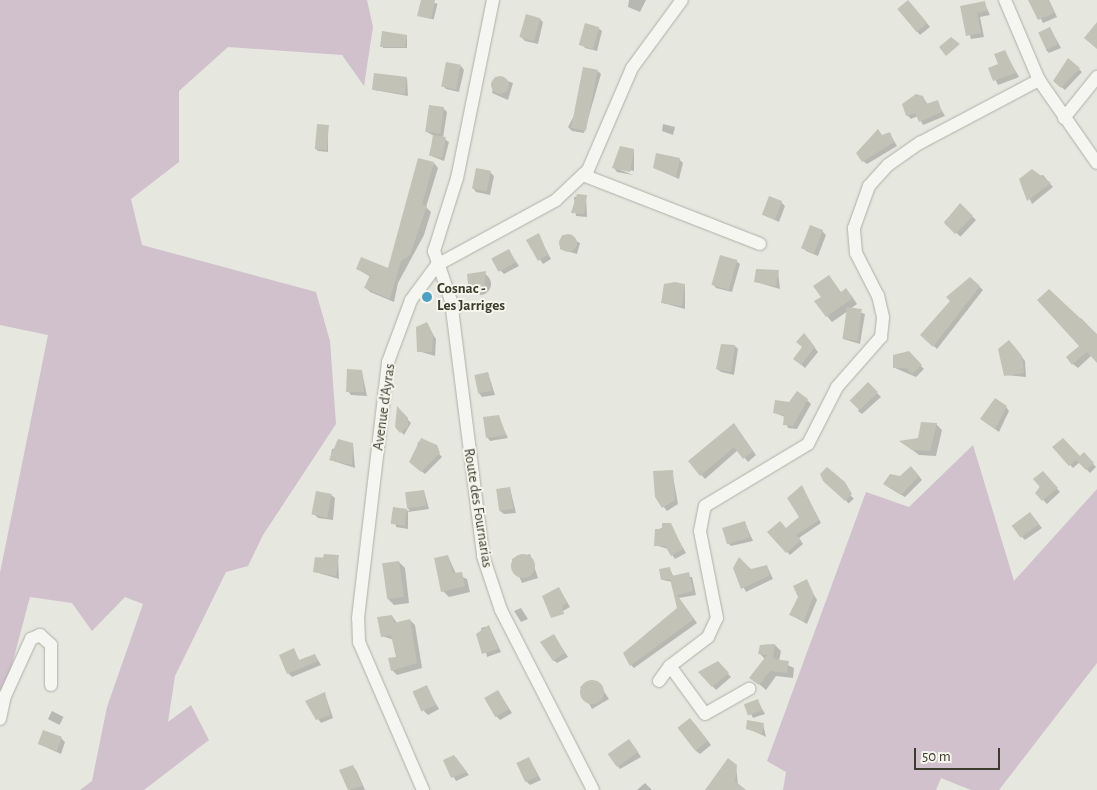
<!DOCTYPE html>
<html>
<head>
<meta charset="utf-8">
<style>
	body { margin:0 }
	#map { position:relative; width:1097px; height:790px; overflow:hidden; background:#e6e7df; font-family:"Alegreya Sans",sans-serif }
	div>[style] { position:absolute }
	.green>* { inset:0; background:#d0c1cd }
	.shadow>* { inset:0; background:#0003; transform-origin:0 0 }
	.round { border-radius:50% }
	.building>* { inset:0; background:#c2c3b6; transform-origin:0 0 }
	.roads { filter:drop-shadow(0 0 1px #afb0a5) drop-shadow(0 0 1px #afb0a5) }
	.minor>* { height:12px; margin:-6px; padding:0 6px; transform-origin:6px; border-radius:6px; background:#f5f5f1 }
	.dots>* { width:14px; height:14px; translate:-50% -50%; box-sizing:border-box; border:2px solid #f5f5ee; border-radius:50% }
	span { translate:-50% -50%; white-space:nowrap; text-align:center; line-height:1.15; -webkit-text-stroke:4px #f5f5ee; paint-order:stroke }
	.poi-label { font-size:15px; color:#3b3c29; font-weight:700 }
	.left { translate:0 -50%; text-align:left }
	.street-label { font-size:15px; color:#3b3c29 }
	.scale { position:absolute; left:914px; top:748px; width:86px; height:22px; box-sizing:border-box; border:2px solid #3b3c29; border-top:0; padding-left:6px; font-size:15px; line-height:18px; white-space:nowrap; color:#3b3c29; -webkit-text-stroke:4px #f5f5ee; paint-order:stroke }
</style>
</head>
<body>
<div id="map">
	<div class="green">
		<i style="clip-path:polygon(0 0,367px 0,373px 27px,364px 86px,342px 55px,228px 47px,179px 91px,179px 162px,131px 199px,142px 245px,316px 292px,330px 341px,336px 424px,263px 535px,248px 566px,226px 572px,175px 676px,168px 722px,191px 705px,209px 740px,144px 790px,80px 790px,92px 781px,107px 707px,143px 604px,125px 597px,92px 631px,72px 603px,30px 597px,0 710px,0 573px,48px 335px,0 325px)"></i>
		<i style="clip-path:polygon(973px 445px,1014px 581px,1097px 489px,1097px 663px,999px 790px,971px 790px,941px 778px,936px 790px,783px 790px,786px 772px,767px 761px,866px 492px,909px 507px)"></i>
	</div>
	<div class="shadow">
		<i style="left:422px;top:0;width:16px;height:16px;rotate:14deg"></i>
		<i style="clip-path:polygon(629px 0,628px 0,646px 0,640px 12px,628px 7px)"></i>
		<i style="clip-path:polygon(1031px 0,1049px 0,1057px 17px,1043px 23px)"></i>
		<i style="clip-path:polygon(984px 2px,990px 15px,980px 17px,984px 37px,971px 39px,962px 7px)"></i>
		<i style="clip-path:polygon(911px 4px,930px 27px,920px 35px,898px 9px)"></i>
		<i style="clip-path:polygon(540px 19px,543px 22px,538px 44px,525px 41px,521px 37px)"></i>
		<i style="clip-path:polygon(598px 28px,602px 31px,597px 51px,585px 48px,582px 44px)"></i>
		<i style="clip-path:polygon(1050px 28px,1061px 48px,1049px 53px,1046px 50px)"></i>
		<i style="clip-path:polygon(383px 33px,407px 36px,407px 48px,383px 48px)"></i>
		<i style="clip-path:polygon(1004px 51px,1019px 77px,998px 85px,990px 69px,999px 65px)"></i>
		<i style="clip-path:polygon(461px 66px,464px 70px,459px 92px,446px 89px,442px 85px)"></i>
		<i style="clip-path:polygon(1079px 69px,1082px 72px,1065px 90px,1058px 84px)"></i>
		<i style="clip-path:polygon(598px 71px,601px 74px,584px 133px,572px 131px,568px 127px)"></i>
		<i style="clip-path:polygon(495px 77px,513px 83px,508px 100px,492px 93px)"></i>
		<i style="clip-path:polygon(407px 78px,408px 96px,374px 90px)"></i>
		<i style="clip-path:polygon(923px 97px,928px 105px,937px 102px,945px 116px,923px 125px,918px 116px,911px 119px,907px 115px)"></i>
		<i style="clip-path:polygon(443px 108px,447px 112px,443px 138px,449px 142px,444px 161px,429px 155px,434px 136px,427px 132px)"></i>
		<i style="clip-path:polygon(663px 124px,675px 127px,673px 135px,662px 131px)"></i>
		<i style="clip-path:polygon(328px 126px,328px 152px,318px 151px,315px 148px)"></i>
		<i style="clip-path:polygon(890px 134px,897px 146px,867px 164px,863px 161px)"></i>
		<i style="clip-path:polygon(634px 150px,634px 171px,616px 168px,633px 175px,617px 172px,614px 168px)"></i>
		<i style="clip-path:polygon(679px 159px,683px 163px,679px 179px,654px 168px)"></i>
		<i style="clip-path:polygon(434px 163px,438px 168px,426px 207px,431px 212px,424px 235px,398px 283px,394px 302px,370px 292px,366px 288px,371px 277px,357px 269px,389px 270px)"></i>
		<i style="clip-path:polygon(490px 172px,494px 176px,490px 195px,476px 192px,473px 188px)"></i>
		<i style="clip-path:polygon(1043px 175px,1053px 187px,1032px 204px,1021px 180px)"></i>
		<i style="clip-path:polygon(586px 196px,587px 217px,576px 216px,574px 197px)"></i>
		<i style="clip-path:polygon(781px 202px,785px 206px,779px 222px,764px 215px)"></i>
		<i style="left:960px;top:205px;width:22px;height:23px;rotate:43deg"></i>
		<i style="clip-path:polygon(822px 231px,826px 235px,818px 256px,806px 251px,803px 247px)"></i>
		<i style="clip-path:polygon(538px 235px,551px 259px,543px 264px,528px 241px)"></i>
		<i style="clip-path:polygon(562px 235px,580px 243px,577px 254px,560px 249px)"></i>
		<i style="clip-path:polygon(508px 250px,519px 266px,504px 274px,500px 270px)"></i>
		<i style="clip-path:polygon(736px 261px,740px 264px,732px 292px,716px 288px,713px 284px)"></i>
		<i style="clip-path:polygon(778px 271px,780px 289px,756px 282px)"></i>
		<i class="round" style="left:469px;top:273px;width:22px;height:22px"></i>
		<i style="clip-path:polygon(970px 278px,983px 290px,937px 349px,922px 335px)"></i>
		<i style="clip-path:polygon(685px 285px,685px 309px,663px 303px)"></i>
		<i style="clip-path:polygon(841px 293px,851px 295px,857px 304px,850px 309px,865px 314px,860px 344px,843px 339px,848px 311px,832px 322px,827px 316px,822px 297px)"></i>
		<i style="clip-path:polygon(1081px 318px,1097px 335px,1097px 360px,1092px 355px,1078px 368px,1073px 364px,1081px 346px,1077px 321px)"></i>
		<i style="clip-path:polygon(426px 324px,436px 339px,435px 356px,418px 351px)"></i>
		<i style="clip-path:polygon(808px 339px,818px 352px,805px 368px,795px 359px)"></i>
		<i style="clip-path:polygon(1013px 345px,1025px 361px,1026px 377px,1006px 375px)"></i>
		<i style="clip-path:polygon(735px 346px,738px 349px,734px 375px,721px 372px,717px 369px)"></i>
		<i style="clip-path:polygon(908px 353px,924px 369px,916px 377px,895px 368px)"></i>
		<i style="clip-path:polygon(362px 372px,367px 396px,351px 395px,348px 391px)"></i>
		<i style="clip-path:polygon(488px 373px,495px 395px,482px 397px,479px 393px)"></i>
		<i style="clip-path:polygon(868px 384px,881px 397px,862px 414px,858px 411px)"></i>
		<i style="clip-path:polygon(807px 400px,811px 404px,797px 429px,788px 428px,785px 417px,775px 413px,790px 403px)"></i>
		<i style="clip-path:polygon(1006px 407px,1009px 411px,999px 432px,985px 422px)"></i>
		<i style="clip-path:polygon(398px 409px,411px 423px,404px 435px,401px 432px)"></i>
		<i style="clip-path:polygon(498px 417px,508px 438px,490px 441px,487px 437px)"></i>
		<i style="clip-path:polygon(734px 424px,756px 455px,748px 462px,738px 450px,705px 479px,690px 462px)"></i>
		<i style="clip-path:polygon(936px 424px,942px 430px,936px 456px,919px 455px,902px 442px,919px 439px)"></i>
		<i style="clip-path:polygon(427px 441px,442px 457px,425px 474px,414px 465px,418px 442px)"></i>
		<i style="clip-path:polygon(353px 444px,355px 468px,330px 460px,332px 449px)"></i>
		<i style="clip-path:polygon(1054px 447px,1080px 458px,1084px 454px,1096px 467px,1090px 473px,1080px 462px,1073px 468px)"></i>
		<i style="left:827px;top:469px;width:40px;height:7px;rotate:48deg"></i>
		<i style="clip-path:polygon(672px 471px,678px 504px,667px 511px,656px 497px)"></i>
		<i style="clip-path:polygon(915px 471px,922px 480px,905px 497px,888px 487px)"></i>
		<i style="clip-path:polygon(1046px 476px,1060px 492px,1047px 504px,1036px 493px)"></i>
		<i style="clip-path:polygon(802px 487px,821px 523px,799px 538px,803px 544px,790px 555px,769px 532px,786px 530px,801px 517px)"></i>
		<i style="clip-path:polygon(510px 488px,516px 513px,504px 514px,500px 511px)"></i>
		<i style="clip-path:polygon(424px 491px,429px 509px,408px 512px,408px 529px,396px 527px,394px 508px,410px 511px,407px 507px)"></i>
		<i style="clip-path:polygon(331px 495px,335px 498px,333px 520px,318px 518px,314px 514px)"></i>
		<i style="clip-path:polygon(1034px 518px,1042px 528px,1025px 540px,1022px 537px)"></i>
		<i style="clip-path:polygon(745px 523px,753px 541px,731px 546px,727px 542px)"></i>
		<i style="clip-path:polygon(670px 525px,686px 553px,675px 559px,668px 549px,655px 545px,656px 530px)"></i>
		<i style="clip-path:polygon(530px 554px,538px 578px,522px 583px,512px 559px)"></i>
		<i style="clip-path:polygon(448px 556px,456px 574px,467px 579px,470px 592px,449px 597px,443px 591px)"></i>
		<i style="clip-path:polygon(338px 557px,339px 579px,315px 572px,316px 558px)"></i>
		<i style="clip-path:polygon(399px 562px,405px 568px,409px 603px,394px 605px,388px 599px)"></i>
		<i style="clip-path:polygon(767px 566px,773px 579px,746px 592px,734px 568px,750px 571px)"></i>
		<i style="clip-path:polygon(669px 568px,674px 577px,692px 577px,696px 595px,679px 598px,697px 623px,634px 668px,631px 665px,678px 608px,672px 582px,663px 580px,660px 570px)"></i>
		<i style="clip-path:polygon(806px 581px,817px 600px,807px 624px,791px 615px)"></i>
		<i style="clip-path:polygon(559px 588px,570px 607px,552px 617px)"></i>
		<i style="clip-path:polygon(521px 608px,528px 619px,521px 622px,514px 611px)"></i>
		<i style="clip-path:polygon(392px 616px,397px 623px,410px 620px,415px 625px,422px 668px,397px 675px,392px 670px,397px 658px,394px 640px,382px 636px)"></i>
		<i style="clip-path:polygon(489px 626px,501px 652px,487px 657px,481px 628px)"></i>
		<i style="clip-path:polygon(554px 636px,568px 657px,557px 663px,553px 660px)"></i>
		<i style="clip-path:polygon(775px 645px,781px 651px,779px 661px,794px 668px,793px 678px,776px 676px,766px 690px,751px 677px,765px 659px,760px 654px)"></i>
		<i style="clip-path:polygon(293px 650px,300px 661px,315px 655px,321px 665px,292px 677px,288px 673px)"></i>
		<i style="clip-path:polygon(718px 663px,731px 677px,716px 690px,700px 672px)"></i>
		<i style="clip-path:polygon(597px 681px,609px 699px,592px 709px,580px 687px)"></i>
		<i style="clip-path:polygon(426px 687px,439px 709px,428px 715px,424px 711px)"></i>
		<i style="clip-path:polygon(498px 691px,512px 713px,500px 720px,496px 716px)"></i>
		<i style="clip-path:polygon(325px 694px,333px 718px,321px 723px,306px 701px)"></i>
		<i style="clip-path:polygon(757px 700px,765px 714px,753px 718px,746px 704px)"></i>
		<i style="left:52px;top:711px;width:13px;height:9px;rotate:27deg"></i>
		<i style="clip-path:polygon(694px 723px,711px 745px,700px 754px,696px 751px)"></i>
		<i style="clip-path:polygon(763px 724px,766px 737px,747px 728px)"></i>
		<i style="clip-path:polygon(61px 738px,65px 742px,61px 754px,39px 744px)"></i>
		<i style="clip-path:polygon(633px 745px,641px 757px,620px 769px,617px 765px)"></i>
		<i style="clip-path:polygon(454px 756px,469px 775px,456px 781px,444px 761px)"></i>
		<i style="clip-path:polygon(529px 758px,541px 780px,530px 785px,526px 781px)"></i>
		<i style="clip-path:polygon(352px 766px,356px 770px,365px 790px,350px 790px,341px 771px)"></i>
		<i style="clip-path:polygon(736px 766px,738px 785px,743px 790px,707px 790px)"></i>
		<i style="clip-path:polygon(645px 783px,652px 790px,637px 790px)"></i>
	</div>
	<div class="building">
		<i style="clip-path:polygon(421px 0,435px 0,431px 19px,417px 16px)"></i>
		<i style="left:908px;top:0;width:30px;height:14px;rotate:50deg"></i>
		<i style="clip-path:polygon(1028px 0,1048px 0,1054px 13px,1038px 20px)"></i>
		<i style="clip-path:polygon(985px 1px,987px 11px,977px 13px,981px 33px,966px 36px,960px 6px)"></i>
		<i style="left:526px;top:14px;width:15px;height:24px;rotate:16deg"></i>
		<i style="clip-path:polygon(1097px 22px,1097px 49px,1084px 38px)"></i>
		<i style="left:585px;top:23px;width:15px;height:23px;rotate:16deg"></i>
		<i style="left:1050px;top:27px;width:19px;height:13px;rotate:65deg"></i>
		<i style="clip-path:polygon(382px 31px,407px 35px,405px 47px,380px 47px)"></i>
		<i style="clip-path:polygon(951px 37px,960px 44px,946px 56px,939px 47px)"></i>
		<i style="clip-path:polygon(1005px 50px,1016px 73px,993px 81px,988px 68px,998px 64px,994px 54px)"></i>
		<i style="clip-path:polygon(1068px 58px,1080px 68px,1061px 88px,1053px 81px)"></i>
		<i style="left:446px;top:62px;width:15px;height:25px;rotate:11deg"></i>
		<i style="left:583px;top:67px;width:15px;height:62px;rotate:11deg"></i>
		<i style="left:374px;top:73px;width:33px;height:17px;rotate:7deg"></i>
		<i class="round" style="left:491px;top:76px;width:18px;height:18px"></i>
		<i style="clip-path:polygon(916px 94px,923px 96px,926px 104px,938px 100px,942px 112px,919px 122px,915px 113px,906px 116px,902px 104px)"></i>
		<i style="left:429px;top:105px;width:15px;height:27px;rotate:8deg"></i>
		<i style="left:317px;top:124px;width:12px;height:25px;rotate:5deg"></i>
		<i style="clip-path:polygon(878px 129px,882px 135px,890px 132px,894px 142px,862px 162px,856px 153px)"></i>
		<i style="left:433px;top:135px;width:13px;height:21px;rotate:9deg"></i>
		<i style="clip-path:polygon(620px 146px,634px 149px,630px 172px,612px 168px)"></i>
		<i style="clip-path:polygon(656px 153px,680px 158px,676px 177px,653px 168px)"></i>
		<i style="clip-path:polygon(418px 158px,434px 162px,422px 204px,427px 206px,410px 255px,401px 261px,390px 299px,364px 288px,370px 275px,356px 269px,361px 257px,388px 268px)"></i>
		<i style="left:476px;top:168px;width:15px;height:21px;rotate:11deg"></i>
		<i style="clip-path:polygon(1032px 169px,1051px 183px,1027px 201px,1019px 179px)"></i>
		<i style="clip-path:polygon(577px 194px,587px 195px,584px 214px,571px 213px)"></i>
		<i style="left:769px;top:196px;width:14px;height:20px;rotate:21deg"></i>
		<i style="clip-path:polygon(960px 203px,973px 216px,955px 234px,944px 223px)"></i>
		<i style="left:810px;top:225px;width:14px;height:25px;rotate:21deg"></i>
		<i style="clip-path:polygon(539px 233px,548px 255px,538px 261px,526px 240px)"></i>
		<i class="round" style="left:559px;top:234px;width:18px;height:18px"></i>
		<i style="left:509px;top:249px;width:15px;height:20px;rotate:62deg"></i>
		<i style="left:720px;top:255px;width:18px;height:31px;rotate:16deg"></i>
		<i style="clip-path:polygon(756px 269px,779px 270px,776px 286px,754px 282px)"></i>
		<i style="clip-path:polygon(486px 271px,484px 291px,469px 293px,467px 274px)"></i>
		<i style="clip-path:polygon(829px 275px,841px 292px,846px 288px,853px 298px,826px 317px,814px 301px,821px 297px,813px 286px)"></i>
		<i style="clip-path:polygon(970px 277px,980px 286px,933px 347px,920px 335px,950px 301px,946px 297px)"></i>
		<i style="clip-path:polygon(675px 282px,685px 284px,682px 306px,661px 303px,664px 284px)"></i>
		<i style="clip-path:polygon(1049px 289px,1097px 334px,1097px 363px,1087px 352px,1072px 365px,1066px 357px,1079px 346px,1037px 300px)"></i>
		<i style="left:847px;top:307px;width:15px;height:32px;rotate:8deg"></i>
		<i style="clip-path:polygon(427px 322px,433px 334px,432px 352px,417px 352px,416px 327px)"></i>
		<i style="clip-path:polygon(804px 333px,815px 347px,801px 365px,793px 359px,802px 347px,796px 342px)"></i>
		<i style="clip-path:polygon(1009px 340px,1022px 356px,1024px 373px,1004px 376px,998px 349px)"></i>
		<i style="clip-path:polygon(721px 344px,735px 345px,731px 372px,716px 369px)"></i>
		<i style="clip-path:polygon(909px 351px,922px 365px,912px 374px,906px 368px,893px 368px,893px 355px)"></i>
		<i style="clip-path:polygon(347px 369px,362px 370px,364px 392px,346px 392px)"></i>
		<i style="left:488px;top:372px;width:19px;height:14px;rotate:78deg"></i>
		<i style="left:868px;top:382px;width:14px;height:26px;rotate:45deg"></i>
		<i style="clip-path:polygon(797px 391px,808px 399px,793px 426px,783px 425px,784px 415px,773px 413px,775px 400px,789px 402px)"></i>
		<i style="clip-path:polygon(995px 398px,1007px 406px,995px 429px,980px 419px)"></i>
		<i style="clip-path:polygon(397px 406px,408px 418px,408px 427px,400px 433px,395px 427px)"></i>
		<i style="clip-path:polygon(499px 415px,506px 435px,486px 438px,483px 417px)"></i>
		<i style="clip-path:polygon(921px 422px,937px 423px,930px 451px,912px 450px,899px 441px,918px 438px)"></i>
		<i style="clip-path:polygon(734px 423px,753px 451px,743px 459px,734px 447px,700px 476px,688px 461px)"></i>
		<i style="clip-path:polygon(421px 438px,437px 445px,440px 453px,421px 472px,409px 462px)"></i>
		<i style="clip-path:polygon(1063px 438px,1080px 456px,1084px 452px,1094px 463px,1086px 470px,1076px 460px,1069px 466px,1052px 447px)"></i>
		<i style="clip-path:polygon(338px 439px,353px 443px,352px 465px,329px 460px)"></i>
		<i style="clip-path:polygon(911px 466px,919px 476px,901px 495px,883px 484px,890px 474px,900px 476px)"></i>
		<i style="clip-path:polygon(827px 467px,845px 482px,852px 494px,845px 501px,823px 481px,820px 474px)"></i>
		<i style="clip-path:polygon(673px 470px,675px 500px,662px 508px,655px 497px,653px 471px)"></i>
		<i style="clip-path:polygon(1043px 471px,1058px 488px,1042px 501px,1035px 493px,1040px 487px,1033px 479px)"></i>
		<i style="clip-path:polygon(802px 485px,819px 520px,796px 535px,801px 540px,786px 553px,767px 532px,780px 521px,786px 528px,799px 517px,787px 498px)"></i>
		<i style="left:510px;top:487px;width:22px;height:14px;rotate:82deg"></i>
		<i style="left:424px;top:490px;width:16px;height:19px;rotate:83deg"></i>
		<i style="left:316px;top:491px;width:16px;height:24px;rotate:11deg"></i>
		<i style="left:393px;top:507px;width:14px;height:17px;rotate:8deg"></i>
		<i style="left:1030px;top:512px;width:15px;height:23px;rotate:53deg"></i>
		<i style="left:745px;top:521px;width:17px;height:24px;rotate:73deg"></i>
		<i style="clip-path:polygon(662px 523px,671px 523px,683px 549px,671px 556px,665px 546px,654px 546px,655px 529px,662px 529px)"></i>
		<i class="round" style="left:511px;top:554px;width:24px;height:24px"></i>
		<i style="clip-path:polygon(324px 554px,339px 555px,336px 576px,313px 572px,315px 557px,323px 558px)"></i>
		<i style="clip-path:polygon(448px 555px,453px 573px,462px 572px,465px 586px,441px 592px,434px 558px)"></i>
		<i style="clip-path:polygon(739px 557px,751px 569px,767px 565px,770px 575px,741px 589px,733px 568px)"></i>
		<i style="left:399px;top:561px;width:36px;height:17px;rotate:82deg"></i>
		<i style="clip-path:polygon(670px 567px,672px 576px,689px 572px,693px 591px,677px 595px,694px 619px,630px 666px,623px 653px,677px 608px,670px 579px,661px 580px,659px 569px)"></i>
		<i style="clip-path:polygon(807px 579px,814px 595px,804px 621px,789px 615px,798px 597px,793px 586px)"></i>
		<i style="clip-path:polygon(559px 587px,567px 603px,562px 606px,564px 614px,551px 618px,542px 596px)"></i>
		<i style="clip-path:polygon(392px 615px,394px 623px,410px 619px,417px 663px,391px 671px,388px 658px,396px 657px,391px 635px,381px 637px,377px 617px)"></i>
		<i style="clip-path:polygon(489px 625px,498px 649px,482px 654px,476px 634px)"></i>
		<i style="clip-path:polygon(554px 634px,565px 653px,553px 661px,540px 642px)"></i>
		<i style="clip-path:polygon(775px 644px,773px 659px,789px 661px,787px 673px,770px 671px,759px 685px,749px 678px,767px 655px,758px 654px,760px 645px)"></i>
		<i style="clip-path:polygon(294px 648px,299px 660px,315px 654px,318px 661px,287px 674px,279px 655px)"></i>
		<i style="clip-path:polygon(718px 661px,729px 673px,712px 687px,698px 672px)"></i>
		<i class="round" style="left:580px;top:680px;width:24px;height:24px"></i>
		<i style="left:427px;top:685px;width:22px;height:16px;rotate:66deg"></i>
		<i style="left:498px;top:690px;width:22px;height:16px;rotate:60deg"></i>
		<i style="clip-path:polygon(325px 692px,330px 715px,316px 720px,305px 701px)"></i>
		<i style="left:758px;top:699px;width:12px;height:15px;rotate:70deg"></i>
		<i style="left:690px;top:718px;width:29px;height:16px;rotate:52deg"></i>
		<i style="clip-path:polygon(747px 720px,764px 723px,762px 734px,746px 729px)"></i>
		<i style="left:43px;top:730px;width:20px;height:15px;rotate:20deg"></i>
		<i style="left:629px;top:739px;width:16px;height:26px;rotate:55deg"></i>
		<i style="clip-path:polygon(454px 755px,467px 772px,451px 778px,443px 760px)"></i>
		<i style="left:529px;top:757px;width:21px;height:14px;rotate:65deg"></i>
		<i style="clip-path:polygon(728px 758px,737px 765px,735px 781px,746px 790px,705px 790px)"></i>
		<i style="clip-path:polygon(353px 765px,362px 786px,348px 790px,339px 770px)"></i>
	</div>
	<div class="roads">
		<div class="minor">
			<i style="left:493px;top:0;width:182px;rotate:101.4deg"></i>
			<i style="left:457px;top:178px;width:77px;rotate:107.5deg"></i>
			<i style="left:434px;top:251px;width:53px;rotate:71.2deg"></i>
			<i style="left:451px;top:301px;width:257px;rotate:82.8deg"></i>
			<i style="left:483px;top:556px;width:57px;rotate:71.6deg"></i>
			<i style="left:501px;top:610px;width:202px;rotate:62.9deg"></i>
			<i style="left:1005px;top:0;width:87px;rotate:67deg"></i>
			<i style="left:1039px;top:80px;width:101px;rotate:55.1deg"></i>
			<i style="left:1064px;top:118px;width:53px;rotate:-51.2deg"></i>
			<i style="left:583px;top:175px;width:190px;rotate:21.3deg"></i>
			<i style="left:670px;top:666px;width:59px;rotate:53.9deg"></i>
			<i style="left:705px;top:714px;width:51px;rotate:-29.6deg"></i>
			<i style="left:659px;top:681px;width:19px;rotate:-54deg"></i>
			<i style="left:670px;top:666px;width:48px;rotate:-37.3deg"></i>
			<i style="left:708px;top:637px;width:21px;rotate:-65deg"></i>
			<i style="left:717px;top:618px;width:89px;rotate:-101.1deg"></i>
			<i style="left:700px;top:531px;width:25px;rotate:-79deg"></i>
			<i style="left:705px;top:506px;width:120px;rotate:-31deg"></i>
			<i style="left:808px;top:444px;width:64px;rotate:-63deg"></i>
			<i style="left:837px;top:387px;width:67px;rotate:-48.7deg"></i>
			<i style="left:881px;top:337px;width:20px;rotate:-84deg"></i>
			<i style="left:883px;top:317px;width:22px;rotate:-103deg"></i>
			<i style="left:878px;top:296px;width:48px;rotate:-117.1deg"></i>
			<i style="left:856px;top:253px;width:25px;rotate:-95deg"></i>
			<i style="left:854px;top:228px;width:45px;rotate:-70.3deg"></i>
			<i style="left:869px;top:186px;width:28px;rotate:-48deg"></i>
			<i style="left:888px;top:165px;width:39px;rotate:-35deg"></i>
			<i style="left:920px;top:143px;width:135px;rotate:-27.9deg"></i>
			<i style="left:0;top:719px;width:24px;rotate:-78deg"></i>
			<i style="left:5px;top:696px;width:63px;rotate:-65.5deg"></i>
			<i style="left:31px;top:639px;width:10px;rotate:-24deg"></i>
			<i style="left:40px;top:635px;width:15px;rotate:42deg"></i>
			<i style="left:51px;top:645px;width:40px;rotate:90deg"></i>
			<i style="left:423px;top:790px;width:161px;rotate:-113.4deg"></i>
			<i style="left:359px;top:642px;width:24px;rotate:-92deg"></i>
			<i style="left:358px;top:618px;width:258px;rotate:-83.3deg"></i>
			<i style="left:388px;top:362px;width:66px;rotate:-69.6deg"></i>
			<i style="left:411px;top:300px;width:44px;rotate:-53.4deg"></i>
			<i style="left:437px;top:265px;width:136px;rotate:-28.6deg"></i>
			<i style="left:556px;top:200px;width:44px;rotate:-43.2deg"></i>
			<i style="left:588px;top:170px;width:111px;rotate:-66.7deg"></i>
			<i style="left:632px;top:68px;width:84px;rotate:-53.7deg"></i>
		</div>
	</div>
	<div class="dots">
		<i style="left:427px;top:297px;background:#4da1c2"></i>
	</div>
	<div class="poi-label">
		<span class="left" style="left:437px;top:297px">Cosnac -<br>Les Jarriges</span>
	</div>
	<div class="street-label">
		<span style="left:384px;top:407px;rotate:-82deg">Avenue d'Ayras</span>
		<span style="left:478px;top:508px;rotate:81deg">Route des Fournarias</span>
	</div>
	<div class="scale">50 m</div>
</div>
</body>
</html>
